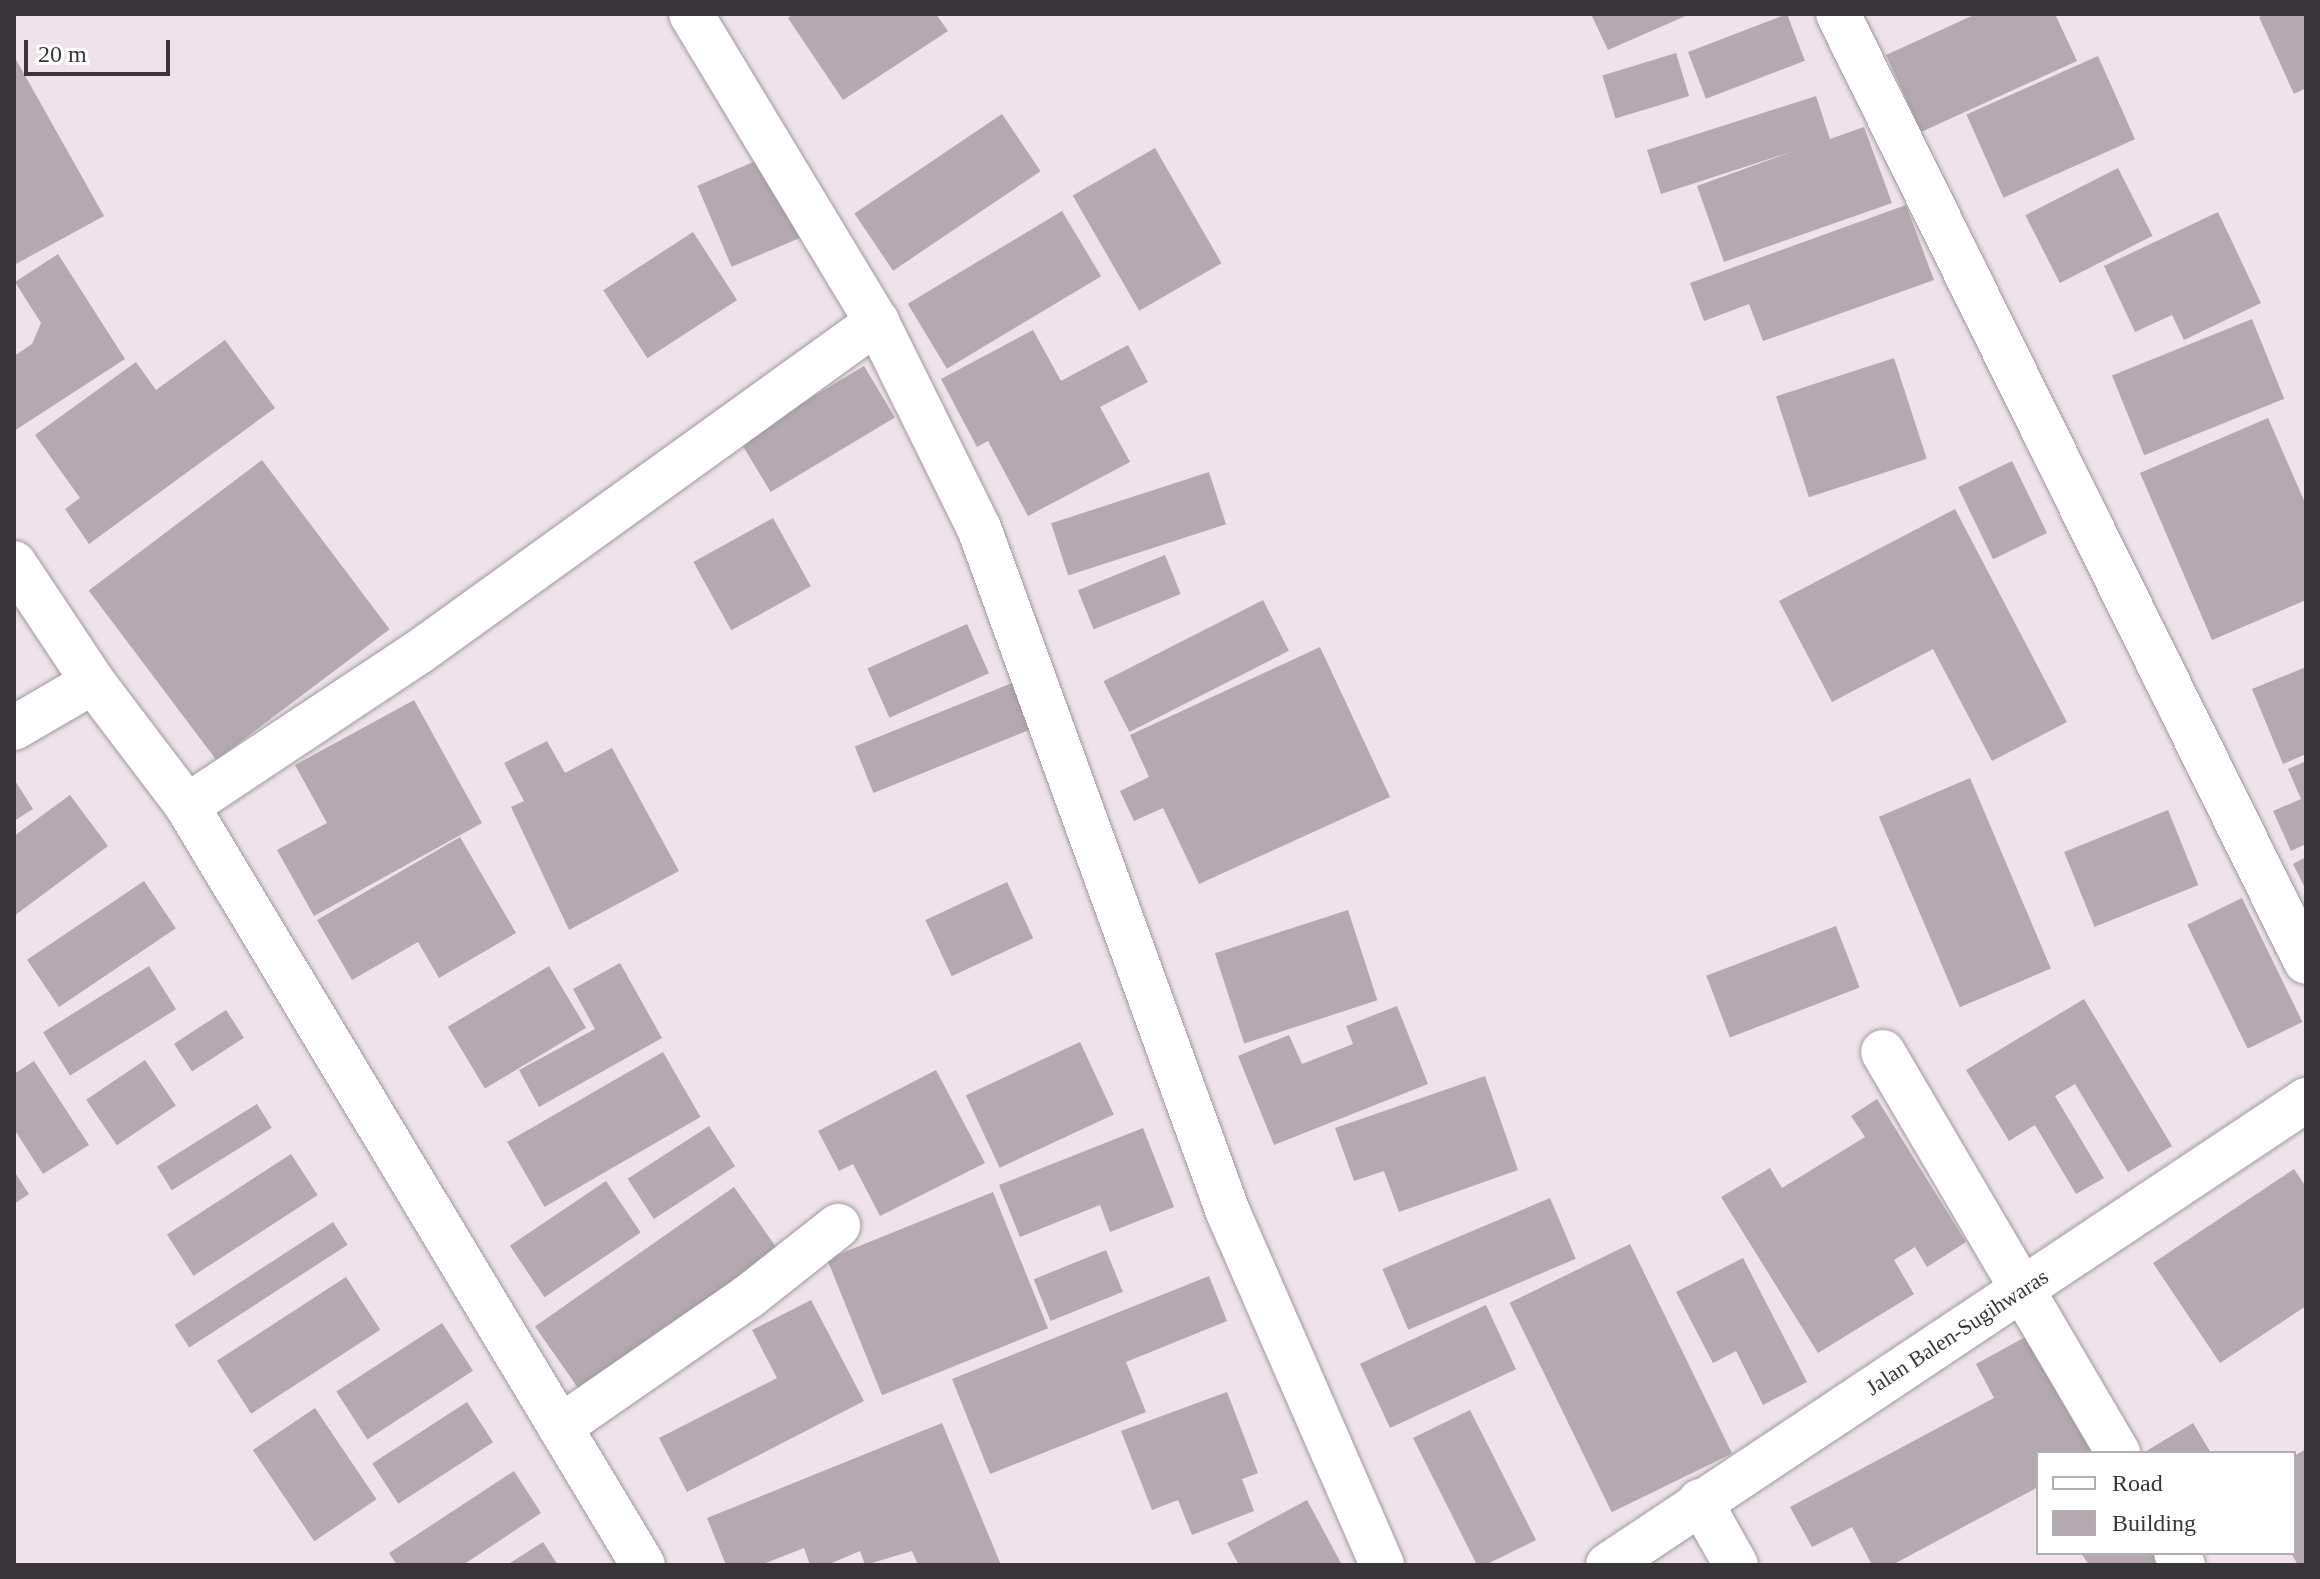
<!DOCTYPE html>
<html>
<head>
<meta charset="utf-8">
<style>
	body { margin:0 }
	#map { position:relative; width:2320px; height:1579px; overflow:hidden; background:#eee3ea; font-family:"Times New Roman",serif }
	div>[style] { position:absolute }
	.building>* { inset:0; background:#b4a9b0; transform-origin:0 0 }
	.roads { filter:drop-shadow(0 0 2px #a1979e) drop-shadow(0 0 2px #a1979e) }
	.minor>* { height:44px; margin:-22px; padding:0 22px; transform-origin:22px; border-radius:22px; background:#fff }
	span { translate:-50% -50%; white-space:nowrap; text-align:center; line-height:1.15; -webkit-text-stroke:6px #fff; paint-order:stroke }
	.street-label { font-size:22px; color:#393437 }
	.frame { position:absolute; inset:0; border:16px solid #393437; pointer-events:none }
	.legend { position:absolute; left:2036px; top:1451px; width:260px; height:104px; box-sizing:border-box; background:#fff; border:2px solid #b0aeaf; margin:0; padding:10px 14px; list-style:none; font-size:24px; color:#393437 }
	.legend li { display:flex; align-items:center; gap:16px; height:40px }
	.legend b { width:40px; border:2px solid #b0aeaf }
	.scale { position:absolute; left:24px; top:40px; width:146px; height:36px; box-sizing:border-box; border:4px solid #393437; border-top:0; padding-left:10px; font-size:24px; line-height:28px; white-space:nowrap; color:#393437; -webkit-text-stroke:6px #fff; paint-order:stroke }
</style>
</head>
<body>
<div id="map">
	<div class="building">
		<i style="clip-path:polygon(793px 14px,936px 14px,948px 31px,843px 100px,788px 18px)"></i>
		<i style="clip-path:polygon(1591px 14px,1690px 14px,1608px 50px)"></i>
		<i style="left:1787px;top:14px;width:50px;height:106px;rotate:69deg"></i>
		<i style="clip-path:polygon(1976px 14px,2055px 14px,2077px 61px,1921px 132px,1886px 55px)"></i>
		<i style="clip-path:polygon(2266px 14px,2306px 14px,2306px 88px,2294px 94px,2259px 17px)"></i>
		<i style="left:1676px;top:53px;width:45px;height:77px;rotate:73deg"></i>
		<i style="clip-path:polygon(14px 56px,104px 216px,14px 265px)"></i>
		<i style="left:2098px;top:56px;width:91px;height:144px;rotate:66deg"></i>
		<i style="clip-path:polygon(1816px 96px,1830px 139px,1864px 127px,1892px 203px,1724px 262px,1697px 186px,1797px 150px,1661px 194px,1647px 150px)"></i>
		<i style="left:1002px;top:114px;width:69px;height:178px;rotate:56deg"></i>
		<i style="left:1155px;top:148px;width:133px;height:95px;rotate:60deg"></i>
		<i style="left:770px;top:155px;width:88px;height:79px;rotate:67deg"></i>
		<i style="left:2118px;top:168px;width:76px;height:104px;rotate:63deg"></i>
		<i style="clip-path:polygon(1906px 205px,1934px 280px,1763px 341px,1749px 304px,1704px 321px,1690px 283px)"></i>
		<i style="left:1062px;top:211px;width:76px;height:180px;rotate:59deg"></i>
		<i style="clip-path:polygon(2218px 212px,2261px 303px,2184px 340px,2172px 315px,2135px 332px,2104px 266px)"></i>
		<i style="left:693px;top:232px;width:81px;height:107px;rotate:57deg"></i>
		<i style="clip-path:polygon(58px 254px,125px 359px,14px 431px,14px 356px,32px 344px,41px 323px,15px 282px)"></i>
		<i style="left:2252px;top:319px;width:86px;height:151px;rotate:68deg"></i>
		<i style="clip-path:polygon(1033px 330px,1061px 381px,1128px 345px,1148px 382px,1100px 407px,1130px 462px,1028px 516px,988px 441px,977px 447px,941px 379px)"></i>
		<i style="clip-path:polygon(225px 340px,275px 408px,89px 544px,65px 509px,80px 498px,35px 435px,136px 362px,156px 390px)"></i>
		<i style="left:1894px;top:358px;width:106px;height:124px;rotate:72deg"></i>
		<i style="left:864px;top:366px;width:60px;height:145px;rotate:59deg"></i>
		<i style="clip-path:polygon(2268px 418px,2306px 505px,2306px 600px,2212px 640px,2140px 473px)"></i>
		<i style="left:262px;top:460px;width:212px;height:217px;rotate:53deg"></i>
		<i style="left:2012px;top:461px;width:80px;height:60px;rotate:64deg"></i>
		<i style="left:1209px;top:472px;width:55px;height:166px;rotate:72deg"></i>
		<i style="clip-path:polygon(1955px 509px,2067px 722px,1992px 761px,1933px 649px,1832px 702px,1779px 601px)"></i>
		<i style="left:773px;top:518px;width:78px;height:91px;rotate:61deg"></i>
		<i style="left:1165px;top:555px;width:42px;height:94px;rotate:68deg"></i>
		<i style="left:1263px;top:600px;width:57px;height:179px;rotate:63deg"></i>
		<i style="left:967px;top:624px;width:54px;height:109px;rotate:66deg"></i>
		<i style="clip-path:polygon(1320px 647px,1390px 797px,1199px 884px,1163px 808px,1134px 821px,1120px 791px,1149px 777px,1130px 735px)"></i>
		<i style="clip-path:polygon(2306px 667px,2306px 754px,2283px 764px,2252px 689px)"></i>
		<i style="left:1017px;top:681px;width:50px;height:175px;rotate:68deg"></i>
		<i style="clip-path:polygon(414px 700px,482px 823px,314px 916px,277px 850px,327px 823px,295px 765px)"></i>
		<i style="clip-path:polygon(547px 741px,565px 773px,612px 748px,679px 871px,569px 930px,511px 807px,524px 801px,504px 763px)"></i>
		<i style="clip-path:polygon(2306px 761px,2306px 844px,2291px 851px,2273px 811px,2301px 799px,2288px 769px)"></i>
		<i style="left:1970px;top:778px;width:207px;height:99px;rotate:67deg"></i>
		<i style="clip-path:polygon(14px 779px,33px 809px,14px 821px)"></i>
		<i style="clip-path:polygon(70px 795px,108px 846px,14px 916px,14px 836px)"></i>
		<i style="left:2168px;top:810px;width:81px;height:112px;rotate:68deg"></i>
		<i style="clip-path:polygon(460px 837px,516px 933px,439px 978px,418px 942px,352px 980px,317px 920px)"></i>
		<i style="clip-path:polygon(2306px 857px,2306px 890px,2293px 864px)"></i>
		<i style="left:144px;top:881px;width:57px;height:141px;rotate:56deg"></i>
		<i style="left:1007px;top:882px;width:62px;height:90px;rotate:65deg"></i>
		<i style="left:2242px;top:898px;width:138px;height:61px;rotate:64deg"></i>
		<i style="left:1348px;top:910px;width:95px;height:140px;rotate:72deg"></i>
		<i style="left:1836px;top:926px;width:66px;height:139px;rotate:69deg"></i>
		<i style="clip-path:polygon(620px 963px,662px 1038px,539px 1107px,519px 1070px,595px 1029px,573px 989px)"></i>
		<i style="left:149px;top:966px;width:51px;height:125px;rotate:58deg"></i>
		<i style="left:549px;top:966px;width:72px;height:118px;rotate:59deg"></i>
		<i style="clip-path:polygon(2084px 999px,2172px 1146px,2128px 1172px,2075px 1084px,2055px 1096px,2104px 1178px,2076px 1194px,2035px 1125px,2009px 1141px,1966px 1070px)"></i>
		<i style="clip-path:polygon(1397px 1006px,1428px 1084px,1274px 1145px,1238px 1056px,1289px 1035px,1302px 1064px,1353px 1044px,1346px 1026px)"></i>
		<i style="left:226px;top:1010px;width:33px;height:62px;rotate:57deg"></i>
		<i style="left:1080px;top:1042px;width:80px;height:126px;rotate:65deg"></i>
		<i style="left:663px;top:1052px;width:75px;height:180px;rotate:60deg"></i>
		<i style="left:145px;top:1060px;width:55px;height:71px;rotate:56deg"></i>
		<i style="clip-path:polygon(34px 1061px,89px 1145px,43px 1174px,14px 1129px,14px 1074px)"></i>
		<i style="clip-path:polygon(936px 1070px,985px 1163px,880px 1216px,853px 1164px,839px 1171px,818px 1131px)"></i>
		<i style="clip-path:polygon(1485px 1076px,1518px 1170px,1399px 1212px,1384px 1171px,1354px 1181px,1335px 1128px)"></i>
		<i style="clip-path:polygon(1877px 1099px,1966px 1242px,1927px 1267px,1915px 1247px,1894px 1260px,1914px 1294px,1818px 1353px,1721px 1197px,1770px 1168px,1782px 1188px,1865px 1137px,1851px 1116px)"></i>
		<i style="left:257px;top:1104px;width:28px;height:118px;rotate:58deg"></i>
		<i style="left:709px;top:1126px;width:48px;height:97px;rotate:57deg"></i>
		<i style="clip-path:polygon(1143px 1128px,1174px 1207px,1110px 1232px,1100px 1205px,1020px 1237px,999px 1185px)"></i>
		<i style="left:291px;top:1154px;width:49px;height:148px;rotate:57deg"></i>
		<i style="clip-path:polygon(2294px 1169px,2306px 1187px,2306px 1306px,2220px 1363px,2153px 1263px)"></i>
		<i style="clip-path:polygon(14px 1171px,29px 1194px,14px 1204px)"></i>
		<i style="left:606px;top:1181px;width:62px;height:116px;rotate:56deg"></i>
		<i style="left:734px;top:1187px;width:89px;height:243px;rotate:55deg"></i>
		<i style="left:993px;top:1192px;width:147px;height:179px;rotate:68deg"></i>
		<i style="left:1550px;top:1198px;width:66px;height:182px;rotate:67deg"></i>
		<i style="left:333px;top:1222px;width:27px;height:189px;rotate:57deg"></i>
		<i style="left:1630px;top:1244px;width:233px;height:134px;rotate:64deg"></i>
		<i style="left:1106px;top:1250px;width:45px;height:78px;rotate:68deg"></i>
		<i style="clip-path:polygon(1743px 1258px,1807px 1382px,1763px 1405px,1736px 1351px,1713px 1363px,1676px 1292px)"></i>
		<i style="clip-path:polygon(1209px 1276px,1227px 1321px,1126px 1362px,1146px 1412px,990px 1474px,952px 1379px)"></i>
		<i style="left:346px;top:1277px;width:63px;height:154px;rotate:57deg"></i>
		<i style="clip-path:polygon(811px 1300px,864px 1401px,687px 1492px,659px 1438px,777px 1378px,752px 1330px)"></i>
		<i style="left:1486px;top:1305px;width:71px;height:139px;rotate:65deg"></i>
		<i style="left:442px;top:1323px;width:57px;height:126px;rotate:57deg"></i>
		<i style="clip-path:polygon(2029px 1335px,2093px 1453px,2038px 1453px,2038px 1487px,1892px 1565px,1872px 1565px,1852px 1527px,1812px 1547px,1790px 1507px,1994px 1398px,1976px 1364px)"></i>
		<i style="clip-path:polygon(1227px 1392px,1258px 1473px,1242px 1479px,1254px 1511px,1192px 1535px,1178px 1500px,1152px 1510px,1121px 1431px)"></i>
		<i style="left:467px;top:1402px;width:48px;height:113px;rotate:57deg"></i>
		<i style="left:315px;top:1408px;width:110px;height:75px;rotate:56deg"></i>
		<i style="clip-path:polygon(1470px 1410px,1536px 1540px,1485px 1565px,1477px 1565px,1413px 1438px)"></i>
		<i style="clip-path:polygon(942px 1423px,1001px 1565px,918px 1565px,912px 1551px,865px 1565px,860px 1551px,827px 1565px,810px 1565px,804px 1548px,761px 1565px,726px 1565px,707px 1518px)"></i>
		<i style="clip-path:polygon(2193px 1423px,2211px 1453px,2143px 1453px)"></i>
		<i style="clip-path:polygon(2306px 1449px,2306px 1565px,2298px 1565px,2291px 1553px,2294px 1456px)"></i>
		<i style="clip-path:polygon(514px 1471px,541px 1513px,463px 1565px,397px 1565px,389px 1553px)"></i>
		<i style="clip-path:polygon(1307px 1500px,1342px 1565px,1239px 1565px,1227px 1543px)"></i>
		<i style="clip-path:polygon(543px 1542px,558px 1565px,507px 1565px)"></i>
		<i style="clip-path:polygon(2081px 1553px,2156px 1553px,2164px 1565px,2089px 1565px)"></i>
	</div>
	<div class="roads">
		<div class="minor">
			<i style="left:691px;top:14px;width:360px;rotate:58.9deg"></i>
			<i style="left:1838px;top:14px;width:1057px;rotate:63.73deg"></i>
			<i style="left:14px;top:563px;width:143px;rotate:56.4deg"></i>
			<i style="left:93px;top:682px;width:156px;rotate:52.8deg"></i>
			<i style="left:187px;top:806px;width:885px;rotate:59deg"></i>
			<i style="left:14px;top:728px;width:91px;rotate:-30.2deg"></i>
			<i style="left:187px;top:806px;width:278px;rotate:-33.6deg"></i>
			<i style="left:419px;top:652px;width:565px;rotate:-35.77deg"></i>
			<i style="left:877px;top:322px;width:230px;rotate:63.7deg"></i>
			<i style="left:979px;top:528px;width:728px;rotate:70deg"></i>
			<i style="left:1228px;top:1212px;width:385px;rotate:66.4deg"></i>
			<i style="left:1883px;top:1052px;width:465px;rotate:59.6deg"></i>
			<i style="left:560px;top:1427px;width:229px;rotate:-34.7deg"></i>
			<i style="left:748px;top:1297px;width:115px;rotate:-38.3deg"></i>
			<i style="left:1700px;top:1501px;width:73px;rotate:60.6deg"></i>
			<i style="left:2176px;top:1553px;width:14px;rotate:60deg"></i>
			<i style="left:1608px;top:1565px;width:839px;rotate:-33.67deg"></i>
		</div>
	</div>
	<div class="street-label">
		<span style="left:1957px;top:1332px;rotate:-33deg">Jalan Balen-Sugihwaras</span>
	</div>
	<div class="frame"></div>
	<ul class="legend">
	<li><b style="height:10px;background:#fff"></b>Road</li>
	<li><b style="height:22px;background:#b4a9b0"></b>Building</li>
	</ul>
	<div class="scale">20 m</div>
</div>
</body>
</html>
